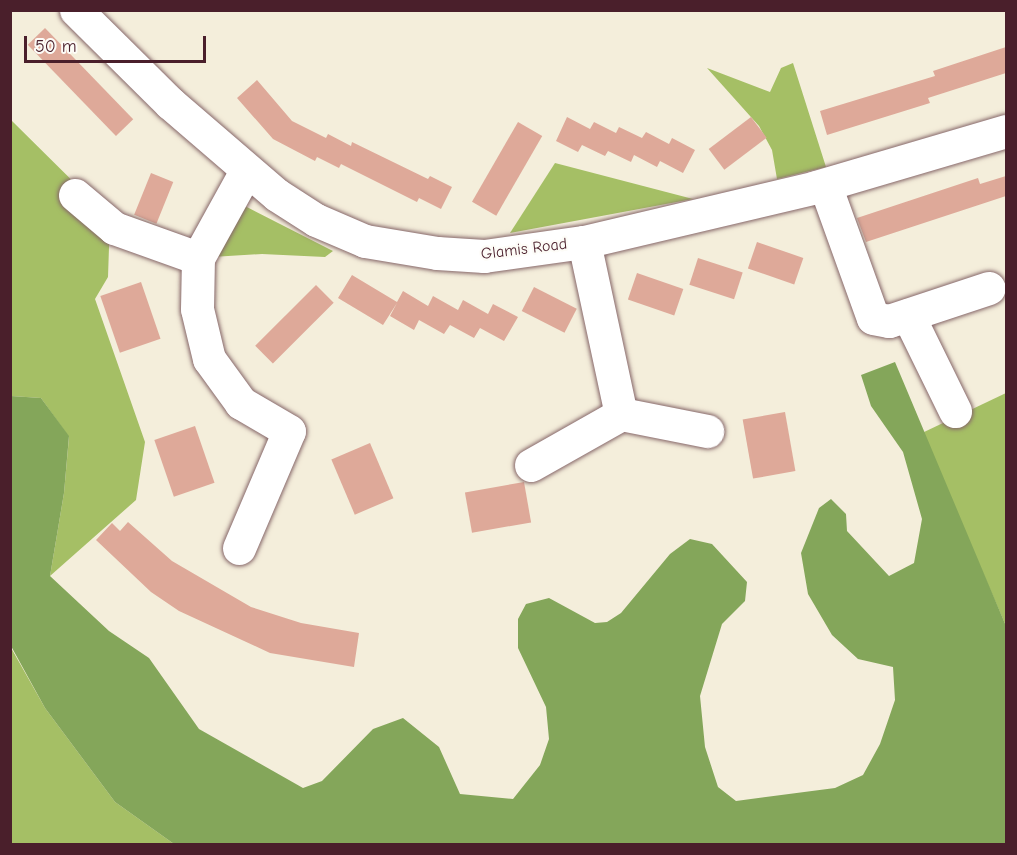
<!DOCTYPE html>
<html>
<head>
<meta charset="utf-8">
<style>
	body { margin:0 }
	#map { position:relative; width:1017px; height:855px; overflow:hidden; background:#f4eedb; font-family:"Comic Neue",sans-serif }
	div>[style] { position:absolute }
	.green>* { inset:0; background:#a5bf65 }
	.forest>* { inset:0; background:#84a65a }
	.building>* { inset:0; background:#dea999; transform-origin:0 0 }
	.roads { filter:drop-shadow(0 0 2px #866769) drop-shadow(0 0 2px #866769) }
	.minor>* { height:33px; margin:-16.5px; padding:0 16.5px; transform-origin:16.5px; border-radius:16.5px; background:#fff }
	span { translate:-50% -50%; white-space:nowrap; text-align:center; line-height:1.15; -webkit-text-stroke:4.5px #fdfcf7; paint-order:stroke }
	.street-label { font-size:16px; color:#4a1f2b }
	.frame { position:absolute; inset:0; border:12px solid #4a1f2b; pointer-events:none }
	.scale { position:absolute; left:24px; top:36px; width:182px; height:27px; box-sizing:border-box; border:3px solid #4a1f2b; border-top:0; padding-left:8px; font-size:18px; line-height:21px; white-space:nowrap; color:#4a1f2b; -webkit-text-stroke:4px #fdfcf7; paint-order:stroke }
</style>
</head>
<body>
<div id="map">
	<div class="green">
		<i style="clip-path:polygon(793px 63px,826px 167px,777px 179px,772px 150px,759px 126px,707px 68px,770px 92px,781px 68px)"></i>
		<i style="clip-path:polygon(10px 119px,110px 218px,108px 277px,95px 299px,145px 442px,136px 500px,50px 576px,64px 493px,69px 437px,41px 398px,11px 396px)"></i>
		<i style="clip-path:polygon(555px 163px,693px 199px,510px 233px)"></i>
		<i style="clip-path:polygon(241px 204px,333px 251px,325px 257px,262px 254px,212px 257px)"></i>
		<i style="clip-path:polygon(1006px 393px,1006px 626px,922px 433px)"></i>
		<i style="clip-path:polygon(10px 646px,45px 708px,115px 802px,174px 844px,11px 844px)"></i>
	</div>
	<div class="forest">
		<i style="clip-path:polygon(895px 362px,1006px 626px,1006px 844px,174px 844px,115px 802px,45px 708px,11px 646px,11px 396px,41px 398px,69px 436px,64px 493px,50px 576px,109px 631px,149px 658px,199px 729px,303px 788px,322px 781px,373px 729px,403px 718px,439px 747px,460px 794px,513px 799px,540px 765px,549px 739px,546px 707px,518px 648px,518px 619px,526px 604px,549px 598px,595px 623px,607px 622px,621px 613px,670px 554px,690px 539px,712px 544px,747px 582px,745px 601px,722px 624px,700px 696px,705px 747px,718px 787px,736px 801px,835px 788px,863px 775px,880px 744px,895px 700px,893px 667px,858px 659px,832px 635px,808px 594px,801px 553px,819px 508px,831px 499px,846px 514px,847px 531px,889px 576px,914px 563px,922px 519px,903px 452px,871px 406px,861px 375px)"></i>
	</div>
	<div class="building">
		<i style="left:45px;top:28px;width:127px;height:24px;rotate:46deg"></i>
		<i style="clip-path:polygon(1006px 47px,1006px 73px,928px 98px,930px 103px,827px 135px,820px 111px,935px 76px,933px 71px)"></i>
		<i style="clip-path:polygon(257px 80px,292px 121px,326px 138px,328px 134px,351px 146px,352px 142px,428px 179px,430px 176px,452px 187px,441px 209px,419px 198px,417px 202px,341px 164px,339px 168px,317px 157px,315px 161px,273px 139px,237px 98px)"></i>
		<i style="clip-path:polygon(567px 117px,590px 129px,594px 122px,616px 133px,619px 127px,642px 138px,646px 132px,669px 144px,672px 138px,695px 150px,683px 173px,660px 161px,657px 167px,634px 155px,631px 162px,608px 151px,605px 156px,582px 145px,578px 152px,556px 141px)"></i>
		<i style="left:751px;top:117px;width:26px;height:53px;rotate:53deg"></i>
		<i style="left:518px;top:122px;width:28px;height:92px;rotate:30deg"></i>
		<i style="left:151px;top:173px;width:24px;height:45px;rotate:22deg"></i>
		<i style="clip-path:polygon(1006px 176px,1006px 196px,866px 242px,857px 218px,978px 178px,980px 184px)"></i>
		<i style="left:757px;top:242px;width:49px;height:28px;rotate:19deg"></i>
		<i style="left:698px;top:258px;width:47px;height:28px;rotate:18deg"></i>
		<i style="left:637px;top:273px;width:49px;height:28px;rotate:19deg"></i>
		<i style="clip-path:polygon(352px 275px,397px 302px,403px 291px,428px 306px,433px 296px,458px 310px,463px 300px,488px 314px,493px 304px,518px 317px,504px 341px,480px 328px,474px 338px,450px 325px,444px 334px,419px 320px,414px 330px,390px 316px,397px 303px,383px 325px,338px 298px)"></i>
		<i style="left:141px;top:282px;width:60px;height:43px;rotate:71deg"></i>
		<i style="left:316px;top:285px;width:25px;height:86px;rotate:45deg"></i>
		<i style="left:534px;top:287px;width:48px;height:27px;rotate:27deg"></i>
		<i style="left:785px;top:412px;width:60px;height:43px;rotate:80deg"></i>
		<i style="left:195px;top:426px;width:60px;height:43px;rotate:71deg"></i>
		<i style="left:370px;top:443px;width:60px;height:42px;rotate:67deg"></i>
		<i style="left:524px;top:482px;width:41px;height:60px;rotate:80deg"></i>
		<i style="clip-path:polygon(128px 522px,172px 561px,251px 607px,301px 623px,359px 633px,354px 667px,270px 653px,179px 611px,151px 592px,96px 540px,112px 523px,120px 531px)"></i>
	</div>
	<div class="roads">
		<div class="minor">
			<i style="left:76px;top:10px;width:132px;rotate:44.7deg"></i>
			<i style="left:170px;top:103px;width:141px;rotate:40.7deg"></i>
			<i style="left:277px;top:195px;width:46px;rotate:32.7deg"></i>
			<i style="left:316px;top:220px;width:53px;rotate:23.2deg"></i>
			<i style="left:365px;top:241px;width:73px;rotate:9.5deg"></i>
			<i style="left:437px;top:253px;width:47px;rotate:3.7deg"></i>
			<i style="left:484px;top:256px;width:101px;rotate:-8deg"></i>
			<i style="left:584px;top:242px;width:238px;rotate:-13.3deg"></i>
			<i style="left:816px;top:187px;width:198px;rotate:-16.4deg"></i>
			<i style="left:825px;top:185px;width:141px;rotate:70.2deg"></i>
			<i style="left:873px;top:318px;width:16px;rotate:11deg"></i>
			<i style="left:889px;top:321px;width:105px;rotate:-18.3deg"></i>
			<i style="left:75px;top:195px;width:51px;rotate:40.2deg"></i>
			<i style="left:114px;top:228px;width:89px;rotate:19.7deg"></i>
			<i style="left:584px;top:242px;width:176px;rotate:77.9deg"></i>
			<i style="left:908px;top:315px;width:107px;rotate:63.9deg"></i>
			<i style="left:531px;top:465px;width:103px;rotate:-29.5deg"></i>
			<i style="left:621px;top:414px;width:88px;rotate:11.2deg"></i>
			<i style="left:239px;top:548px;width:127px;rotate:-66.9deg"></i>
			<i style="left:289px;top:431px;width:56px;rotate:-149.7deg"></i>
			<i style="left:241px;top:403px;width:54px;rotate:-126deg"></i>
			<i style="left:209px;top:359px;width:51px;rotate:-103.5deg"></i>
			<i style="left:197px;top:309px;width:51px;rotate:-88.9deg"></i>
			<i style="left:198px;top:258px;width:99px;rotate:-61.1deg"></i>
		</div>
	</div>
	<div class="street-label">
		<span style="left:524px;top:249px;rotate:-7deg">Glamis Road</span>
	</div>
	<div class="frame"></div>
	<div class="scale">50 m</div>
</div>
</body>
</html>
